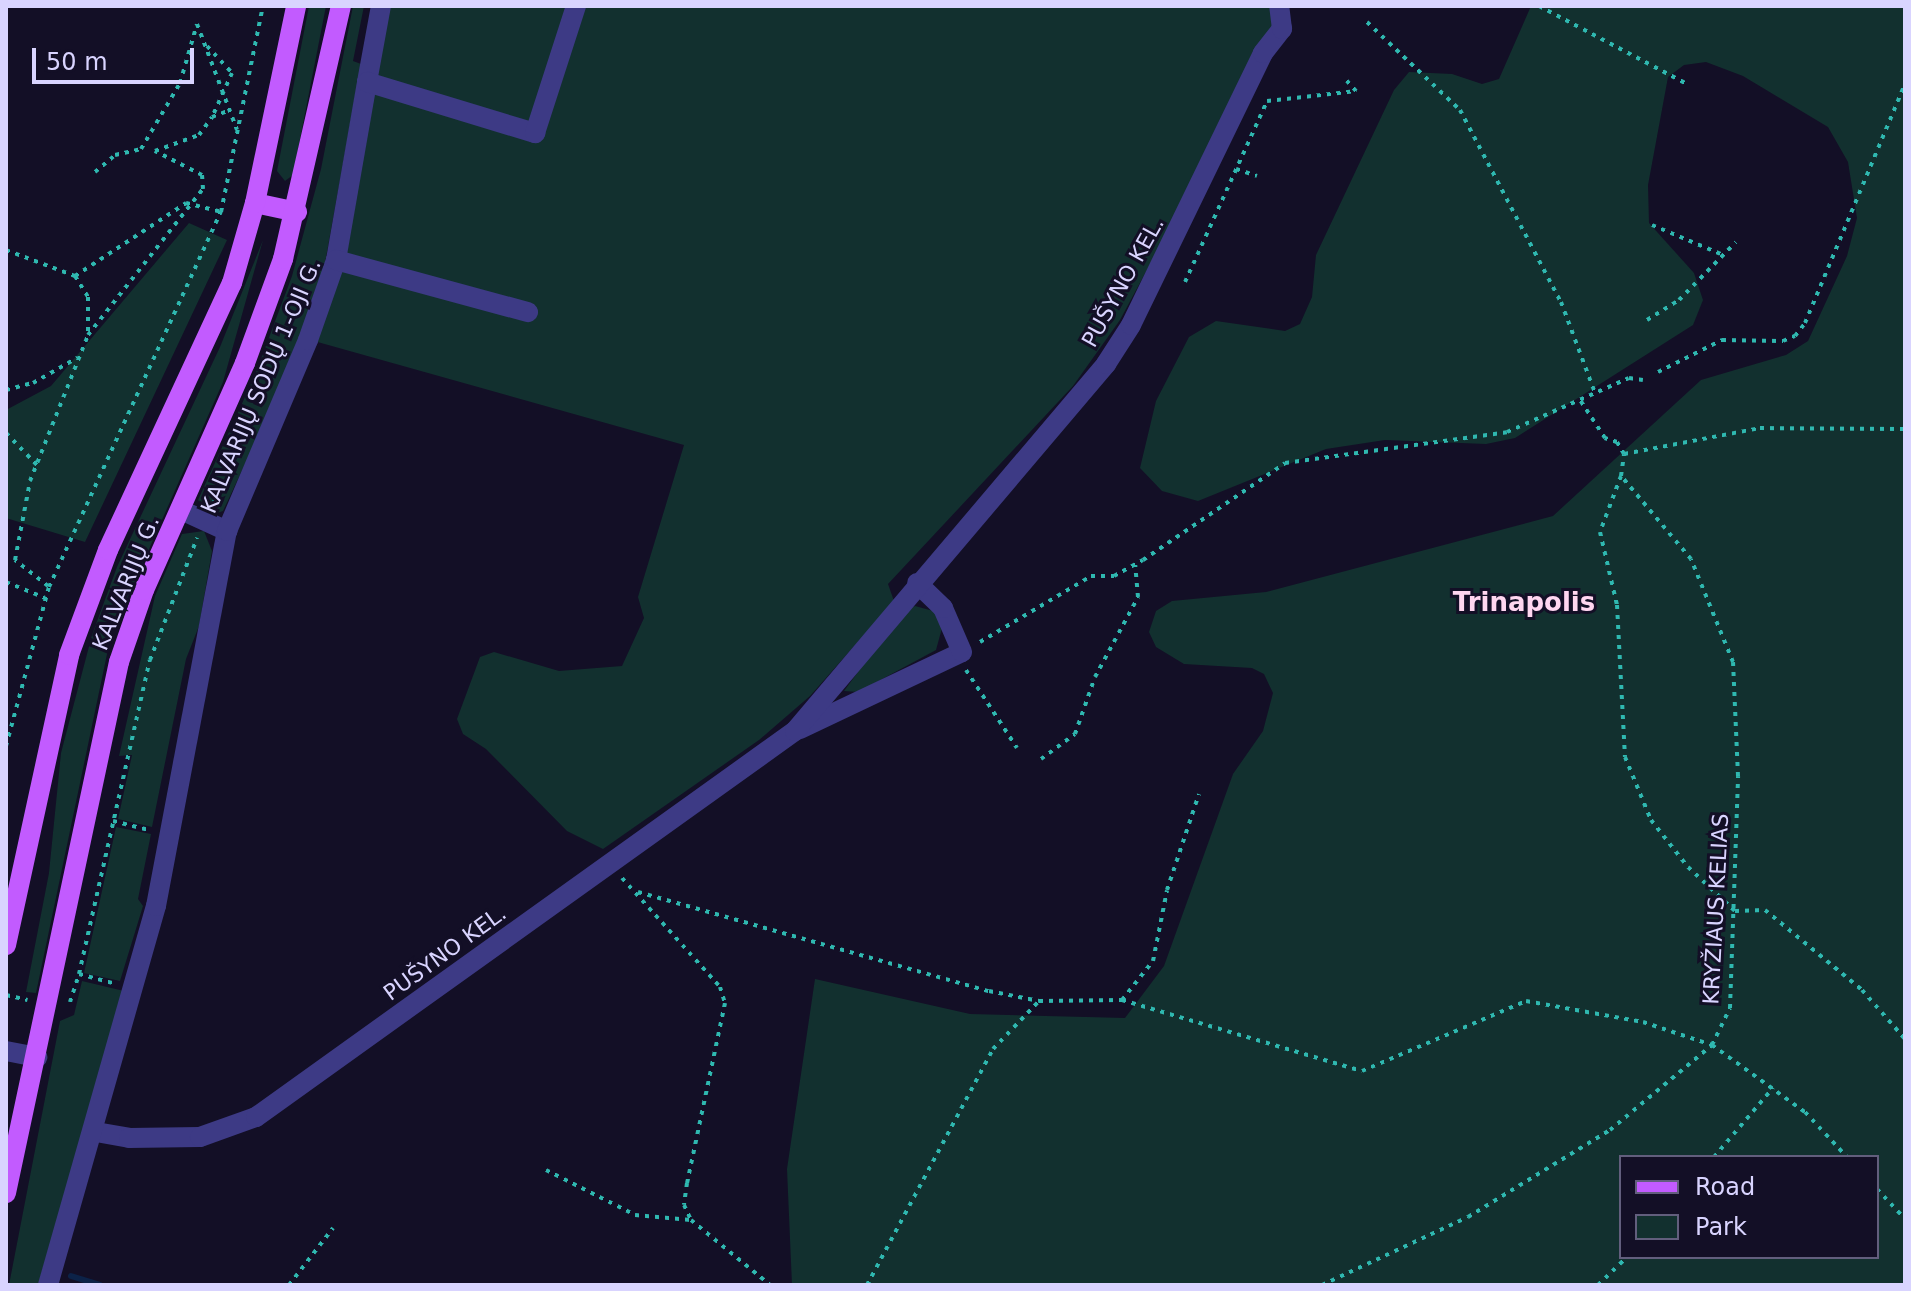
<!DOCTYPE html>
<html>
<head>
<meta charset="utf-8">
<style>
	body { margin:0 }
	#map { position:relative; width:1911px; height:1291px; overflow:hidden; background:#130f26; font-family:"DejaVu Sans",sans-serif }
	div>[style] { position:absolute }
	.green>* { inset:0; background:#12302f }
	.stream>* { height:6px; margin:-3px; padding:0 3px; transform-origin:3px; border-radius:3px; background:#0c2248 }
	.path>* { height:4px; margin-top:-2px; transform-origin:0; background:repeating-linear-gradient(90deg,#2fb8b0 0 4px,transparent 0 10px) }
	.minor>* { height:20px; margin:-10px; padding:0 10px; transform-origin:10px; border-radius:10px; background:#3d3a85 }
	.major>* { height:20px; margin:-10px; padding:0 10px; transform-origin:10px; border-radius:10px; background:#c25bff }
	span { translate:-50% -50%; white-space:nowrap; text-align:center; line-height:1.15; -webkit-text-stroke:6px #130f26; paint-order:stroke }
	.street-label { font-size:22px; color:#d9d4ff }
	.quarter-label { font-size:26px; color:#ffd6f0; font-weight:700 }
	.frame { position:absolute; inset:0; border:8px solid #d9d4ff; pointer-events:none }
	.legend { position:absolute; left:1619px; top:1155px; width:260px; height:104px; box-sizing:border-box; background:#130f26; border:2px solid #625e7d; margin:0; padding:10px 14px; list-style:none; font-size:24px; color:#d9d4ff }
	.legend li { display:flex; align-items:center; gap:16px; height:40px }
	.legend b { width:40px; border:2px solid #625e7d }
	.scale { position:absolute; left:32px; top:48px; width:162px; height:36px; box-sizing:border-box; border:4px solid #d9d4ff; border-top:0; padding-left:10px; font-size:24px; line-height:28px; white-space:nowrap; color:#d9d4ff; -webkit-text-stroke:6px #130f26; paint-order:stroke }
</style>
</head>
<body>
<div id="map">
	<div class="green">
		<i style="clip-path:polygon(309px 6px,326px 6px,293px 175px,285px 181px,277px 171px)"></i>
		<i style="clip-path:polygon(353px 6px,364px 6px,353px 61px,361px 64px,323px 274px,296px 355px,223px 511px,211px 515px,198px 500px,255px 375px,292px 276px,321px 169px)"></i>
		<i style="clip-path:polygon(389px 6px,1289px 6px,1120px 320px,1073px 386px,888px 584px,894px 601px,810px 696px,759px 740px,603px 849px,567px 831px,486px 749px,463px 734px,457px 719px,480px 657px,494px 652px,559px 671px,622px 666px,644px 618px,638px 597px,684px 445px,314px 341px)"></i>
		<i style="clip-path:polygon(evenodd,1531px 6px,1905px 6px,1905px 1285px,792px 1285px,787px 1169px,815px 979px,970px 1014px,1125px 1018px,1164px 966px,1233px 774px,1263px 731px,1273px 693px,1264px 674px,1252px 668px,1184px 664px,1156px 647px,1149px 632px,1156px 611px,1172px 601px,1266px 592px,1553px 516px,1701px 380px,1786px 355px,1808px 341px,1847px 256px,1857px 218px,1848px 162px,1828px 127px,1743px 76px,1706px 62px,1684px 65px,1668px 77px,1648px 185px,1649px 223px,1694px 273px,1703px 300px,1693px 325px,1515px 438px,1486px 444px,1385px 440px,1326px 449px,1198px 501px,1162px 491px,1140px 468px,1156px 401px,1189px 337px,1216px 321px,1285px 331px,1300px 324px,1312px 297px,1316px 255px,1394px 90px,1409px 72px,1452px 74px,1482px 84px,1499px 79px,1531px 6px,1621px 1157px,1877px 1157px,1877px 1257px,1621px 1257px,1621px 1157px)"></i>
		<i style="clip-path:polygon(189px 223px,227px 240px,85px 542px,6px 518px,6px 410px,51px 386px)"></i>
		<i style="clip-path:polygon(263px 240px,223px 382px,111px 635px,36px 993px,26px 992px,49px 873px,61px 753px,92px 635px,117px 567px,220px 347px)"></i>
		<i style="clip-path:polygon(204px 531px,212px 551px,199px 626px,186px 659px,152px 827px,118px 819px,132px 755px,119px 756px,155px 596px,182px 534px)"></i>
		<i style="clip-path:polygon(915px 606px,937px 612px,942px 628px,936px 650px,858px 692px,844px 691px,902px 612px)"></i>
		<i style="clip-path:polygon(116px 827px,151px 834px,138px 899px,143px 906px,120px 981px,84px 973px)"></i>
		<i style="clip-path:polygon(82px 981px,124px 991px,38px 1285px,9px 1285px,60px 1021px,74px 1015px)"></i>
	</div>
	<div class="stream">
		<i style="left:71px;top:1276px;width:30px;rotate:17deg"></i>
	</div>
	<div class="path">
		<i style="left:1539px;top:6px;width:167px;rotate:27.8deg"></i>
		<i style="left:1367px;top:22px;width:128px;rotate:43.4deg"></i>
		<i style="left:1460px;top:110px;width:217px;rotate:62.3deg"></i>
		<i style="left:1561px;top:302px;width:97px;rotate:69.5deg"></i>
		<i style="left:197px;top:24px;width:113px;rotate:69.3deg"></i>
		<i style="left:207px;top:46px;width:37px;rotate:47deg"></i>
		<i style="left:232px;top:73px;width:46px;rotate:114.3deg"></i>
		<i style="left:1236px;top:169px;width:22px;rotate:18deg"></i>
		<i style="left:95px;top:172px;width:26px;rotate:-40deg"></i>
		<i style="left:115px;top:155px;width:27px;rotate:-13deg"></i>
		<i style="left:141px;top:149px;width:77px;rotate:-59.4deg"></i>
		<i style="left:180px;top:83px;width:61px;rotate:-73.9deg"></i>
		<i style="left:1652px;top:225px;width:77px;rotate:22.9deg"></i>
		<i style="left:6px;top:250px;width:74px;rotate:20.6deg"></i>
		<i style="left:75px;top:276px;width:133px;rotate:-33.3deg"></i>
		<i style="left:186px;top:203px;width:36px;rotate:14deg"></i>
		<i style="left:75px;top:276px;width:25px;rotate:58deg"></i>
		<i style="left:88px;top:297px;width:37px;rotate:90deg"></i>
		<i style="left:1185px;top:282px;width:199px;rotate:-65.6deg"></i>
		<i style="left:1267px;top:101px;width:90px;rotate:-6.4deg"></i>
		<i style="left:1356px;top:91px;width:15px;rotate:-132deg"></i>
		<i style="left:1647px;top:320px;width:38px;rotate:-32deg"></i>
		<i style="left:1679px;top:300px;width:81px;rotate:-45.5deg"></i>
		<i style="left:1658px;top:372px;width:72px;rotate:-26.6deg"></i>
		<i style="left:1722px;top:340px;width:61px;rotate:0.9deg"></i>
		<i style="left:1783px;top:341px;width:13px;rotate:-23deg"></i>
		<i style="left:1795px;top:336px;width:16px;rotate:-52deg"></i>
		<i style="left:1805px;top:323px;width:259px;rotate:-67.3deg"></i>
		<i style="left:6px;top:390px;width:28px;rotate:-15deg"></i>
		<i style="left:33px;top:383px;width:51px;rotate:-29.6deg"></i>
		<i style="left:6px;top:433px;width:45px;rotate:45.9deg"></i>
		<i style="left:1624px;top:454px;width:138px;rotate:-10.8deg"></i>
		<i style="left:1760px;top:428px;width:145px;rotate:0.4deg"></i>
		<i style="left:1621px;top:476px;width:60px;rotate:110.6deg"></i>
		<i style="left:1600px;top:532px;width:75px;rotate:76.9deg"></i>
		<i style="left:1617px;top:605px;width:152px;rotate:87deg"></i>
		<i style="left:1625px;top:757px;width:68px;rotate:67.6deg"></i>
		<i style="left:1651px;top:820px;width:60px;rotate:51.8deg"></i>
		<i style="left:1688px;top:867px;width:64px;rotate:43.1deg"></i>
		<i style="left:1735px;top:911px;width:30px;rotate:-2deg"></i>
		<i style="left:1765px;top:910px;width:126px;rotate:39.5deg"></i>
		<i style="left:1862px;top:990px;width:65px;rotate:48.7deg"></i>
		<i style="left:213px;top:504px;width:19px;rotate:-65deg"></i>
		<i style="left:6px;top:582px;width:42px;rotate:22.3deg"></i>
		<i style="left:48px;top:586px;width:42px;rotate:-141.8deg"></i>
		<i style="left:15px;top:560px;width:80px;rotate:-79.2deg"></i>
		<i style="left:30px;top:481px;width:157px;rotate:-68.3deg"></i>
		<i style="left:88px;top:335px;width:186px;rotate:-51.8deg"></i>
		<i style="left:203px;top:189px;width:14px;rotate:-94deg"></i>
		<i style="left:202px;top:175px;width:53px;rotate:-152.9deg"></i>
		<i style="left:155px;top:151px;width:47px;rotate:-20deg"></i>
		<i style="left:199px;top:135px;width:22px;rotate:-54deg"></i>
		<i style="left:212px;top:117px;width:19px;rotate:-21deg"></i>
		<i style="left:980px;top:642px;width:129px;rotate:-30.7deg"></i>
		<i style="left:1091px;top:576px;width:23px"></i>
		<i style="left:1114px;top:576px;width:33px;rotate:-29deg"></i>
		<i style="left:1143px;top:560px;width:172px;rotate:-34.3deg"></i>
		<i style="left:1285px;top:463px;width:224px;rotate:-7.9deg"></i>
		<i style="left:1507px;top:432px;width:133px;rotate:-23.9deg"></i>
		<i style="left:1629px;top:378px;width:14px;rotate:8deg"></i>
		<i style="left:966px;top:670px;width:93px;rotate:56.8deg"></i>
		<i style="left:6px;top:746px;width:165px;rotate:-74.9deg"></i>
		<i style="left:49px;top:587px;width:413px;rotate:-65.4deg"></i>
		<i style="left:221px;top:212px;width:210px;rotate:-78.5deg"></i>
		<i style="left:1041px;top:759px;width:42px;rotate:-36.3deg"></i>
		<i style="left:1075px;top:734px;width:60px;rotate:-70.7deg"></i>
		<i style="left:1095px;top:677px;width:91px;rotate:-61.7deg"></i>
		<i style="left:1138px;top:597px;width:32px;rotate:-95deg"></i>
		<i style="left:113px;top:821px;width:38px;rotate:14deg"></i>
		<i style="left:622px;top:878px;width:147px;rotate:48deg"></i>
		<i style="left:720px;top:987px;width:17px;rotate:73deg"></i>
		<i style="left:725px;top:1003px;width:184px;rotate:101.9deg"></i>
		<i style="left:687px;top:1183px;width:22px;rotate:98deg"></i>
		<i style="left:684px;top:1205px;width:17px;rotate:65deg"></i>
		<i style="left:638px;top:892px;width:365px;rotate:15.8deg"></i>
		<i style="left:989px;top:991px;width:51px;rotate:11.3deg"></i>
		<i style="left:1039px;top:1001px;width:83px;rotate:-0.7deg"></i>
		<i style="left:1122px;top:1000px;width:250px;rotate:16.5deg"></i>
		<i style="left:1362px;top:1071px;width:178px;rotate:-23.1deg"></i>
		<i style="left:1526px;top:1001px;width:119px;rotate:10.2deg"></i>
		<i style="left:1643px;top:1022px;width:73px;rotate:18.4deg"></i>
		<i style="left:1712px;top:1045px;width:115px;rotate:35.8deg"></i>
		<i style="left:1805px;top:1112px;width:62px;rotate:47deg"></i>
		<i style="left:79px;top:974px;width:322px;rotate:-77.3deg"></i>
		<i style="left:150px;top:660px;width:131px;rotate:-68.9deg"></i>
		<i style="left:6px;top:995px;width:22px;rotate:13deg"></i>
		<i style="left:1122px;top:1000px;width:50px;rotate:-51.5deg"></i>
		<i style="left:1153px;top:961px;width:72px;rotate:-78.8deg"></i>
		<i style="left:1167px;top:890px;width:101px;rotate:-71.6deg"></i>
		<i style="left:70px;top:1002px;width:29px;rotate:-72deg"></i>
		<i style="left:79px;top:974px;width:38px;rotate:15deg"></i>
		<i style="left:1714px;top:1157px;width:91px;rotate:-49.5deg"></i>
		<i style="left:546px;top:1170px;width:100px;rotate:26.8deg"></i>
		<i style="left:635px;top:1215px;width:56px;rotate:5.1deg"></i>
		<i style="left:691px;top:1220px;width:102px;rotate:39.4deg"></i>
		<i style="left:1877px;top:1189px;width:41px;rotate:47deg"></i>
		<i style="left:289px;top:1285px;width:72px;rotate:-52.3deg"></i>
		<i style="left:867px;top:1285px;width:268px;rotate:-61.9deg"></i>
		<i style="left:993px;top:1049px;width:66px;rotate:-46.2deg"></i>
		<i style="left:1322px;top:1285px;width:161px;rotate:-25deg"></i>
		<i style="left:1468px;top:1217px;width:167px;rotate:-31.5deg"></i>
		<i style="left:1610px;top:1130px;width:133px;rotate:-39.8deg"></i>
		<i style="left:1712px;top:1045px;width:41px;rotate:-64.1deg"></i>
		<i style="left:1730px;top:1008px;width:232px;rotate:-88deg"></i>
		<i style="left:1738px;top:776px;width:114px;rotate:-92.5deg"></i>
		<i style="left:1733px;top:662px;width:111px;rotate:-112.2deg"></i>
		<i style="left:1691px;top:559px;width:109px;rotate:-130.1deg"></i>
		<i style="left:1621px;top:476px;width:22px;rotate:-82deg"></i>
		<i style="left:1624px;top:454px;width:14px;rotate:-120deg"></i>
		<i style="left:1617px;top:442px;width:13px;rotate:-162deg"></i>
		<i style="left:1605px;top:438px;width:45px;rotate:-123.3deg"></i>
		<i style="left:1598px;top:1285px;width:40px;rotate:-44deg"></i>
	</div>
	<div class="minor">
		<i style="left:367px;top:82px;width:77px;rotate:-79.6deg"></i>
		<i style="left:336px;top:260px;width:181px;rotate:-80.1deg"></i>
		<i style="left:367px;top:82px;width:176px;rotate:16.9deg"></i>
		<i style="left:535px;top:133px;width:133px;rotate:-72.1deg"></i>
		<i style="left:181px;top:510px;width:51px;rotate:24.5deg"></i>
		<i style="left:800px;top:729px;width:179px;rotate:-25.4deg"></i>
		<i style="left:962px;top:652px;width:48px;rotate:-113.4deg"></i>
		<i style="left:943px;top:608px;width:36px;rotate:-136deg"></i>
		<i style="left:6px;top:1051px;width:32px;rotate:11deg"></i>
		<i style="left:96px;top:1132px;width:34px;rotate:10deg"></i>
		<i style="left:129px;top:1138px;width:71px;rotate:-0.8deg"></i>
		<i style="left:200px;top:1137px;width:59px;rotate:-19.7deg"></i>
		<i style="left:256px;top:1117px;width:663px;rotate:-35.61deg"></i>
		<i style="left:795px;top:731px;width:481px;rotate:-49.7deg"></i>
		<i style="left:1106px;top:364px;width:46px;rotate:-57.3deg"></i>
		<i style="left:1131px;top:325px;width:302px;rotate:-64.1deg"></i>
		<i style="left:1263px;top:53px;width:31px;rotate:-52deg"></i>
		<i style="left:1282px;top:29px;width:23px;rotate:-97deg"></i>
		<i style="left:48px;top:1285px;width:394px;rotate:-74.1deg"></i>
		<i style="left:156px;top:906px;width:382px;rotate:-79.3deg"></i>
		<i style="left:227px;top:531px;width:207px;rotate:-67deg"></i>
		<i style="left:308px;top:340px;width:85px;rotate:-70.7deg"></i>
		<i style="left:336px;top:260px;width:199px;rotate:15.2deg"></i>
	</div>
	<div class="major">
		<i style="left:255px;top:203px;width:43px;rotate:12.1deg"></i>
		<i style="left:6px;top:945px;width:297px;rotate:-77.7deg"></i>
		<i style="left:69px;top:655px;width:112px;rotate:-69.6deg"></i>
		<i style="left:108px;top:550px;width:294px;rotate:-65.1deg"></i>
		<i style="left:232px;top:283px;width:83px;rotate:-74deg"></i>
		<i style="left:255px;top:203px;width:201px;rotate:-78.2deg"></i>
		<i style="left:6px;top:1193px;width:543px;rotate:-77.99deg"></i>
		<i style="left:119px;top:662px;width:76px;rotate:-70.9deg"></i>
		<i style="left:144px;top:590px;width:248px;rotate:-66deg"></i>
		<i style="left:245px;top:363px;width:111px;rotate:-69.9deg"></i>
		<i style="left:283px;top:259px;width:260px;rotate:-77.1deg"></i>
	</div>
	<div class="street-label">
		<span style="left:1123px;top:282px;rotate:-61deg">PUŠYNO KEL.</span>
		<span style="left:261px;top:386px;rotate:-67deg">KALVARIJŲ SODŲ 1-OJI G.</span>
		<span style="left:126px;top:583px;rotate:-68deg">KALVARIJŲ G.</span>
		<span style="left:1716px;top:909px;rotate:-87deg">KRYŽIAUS KELIAS</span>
		<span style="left:445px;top:953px;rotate:-36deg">PUŠYNO KEL.</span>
	</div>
	<div class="quarter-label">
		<span style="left:1524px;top:603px">Trinapolis</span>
	</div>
	<div class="frame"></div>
	<ul class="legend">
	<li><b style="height:10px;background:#c25bff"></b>Road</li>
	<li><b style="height:22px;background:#12302f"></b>Park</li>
	</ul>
	<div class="scale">50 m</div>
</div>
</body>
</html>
